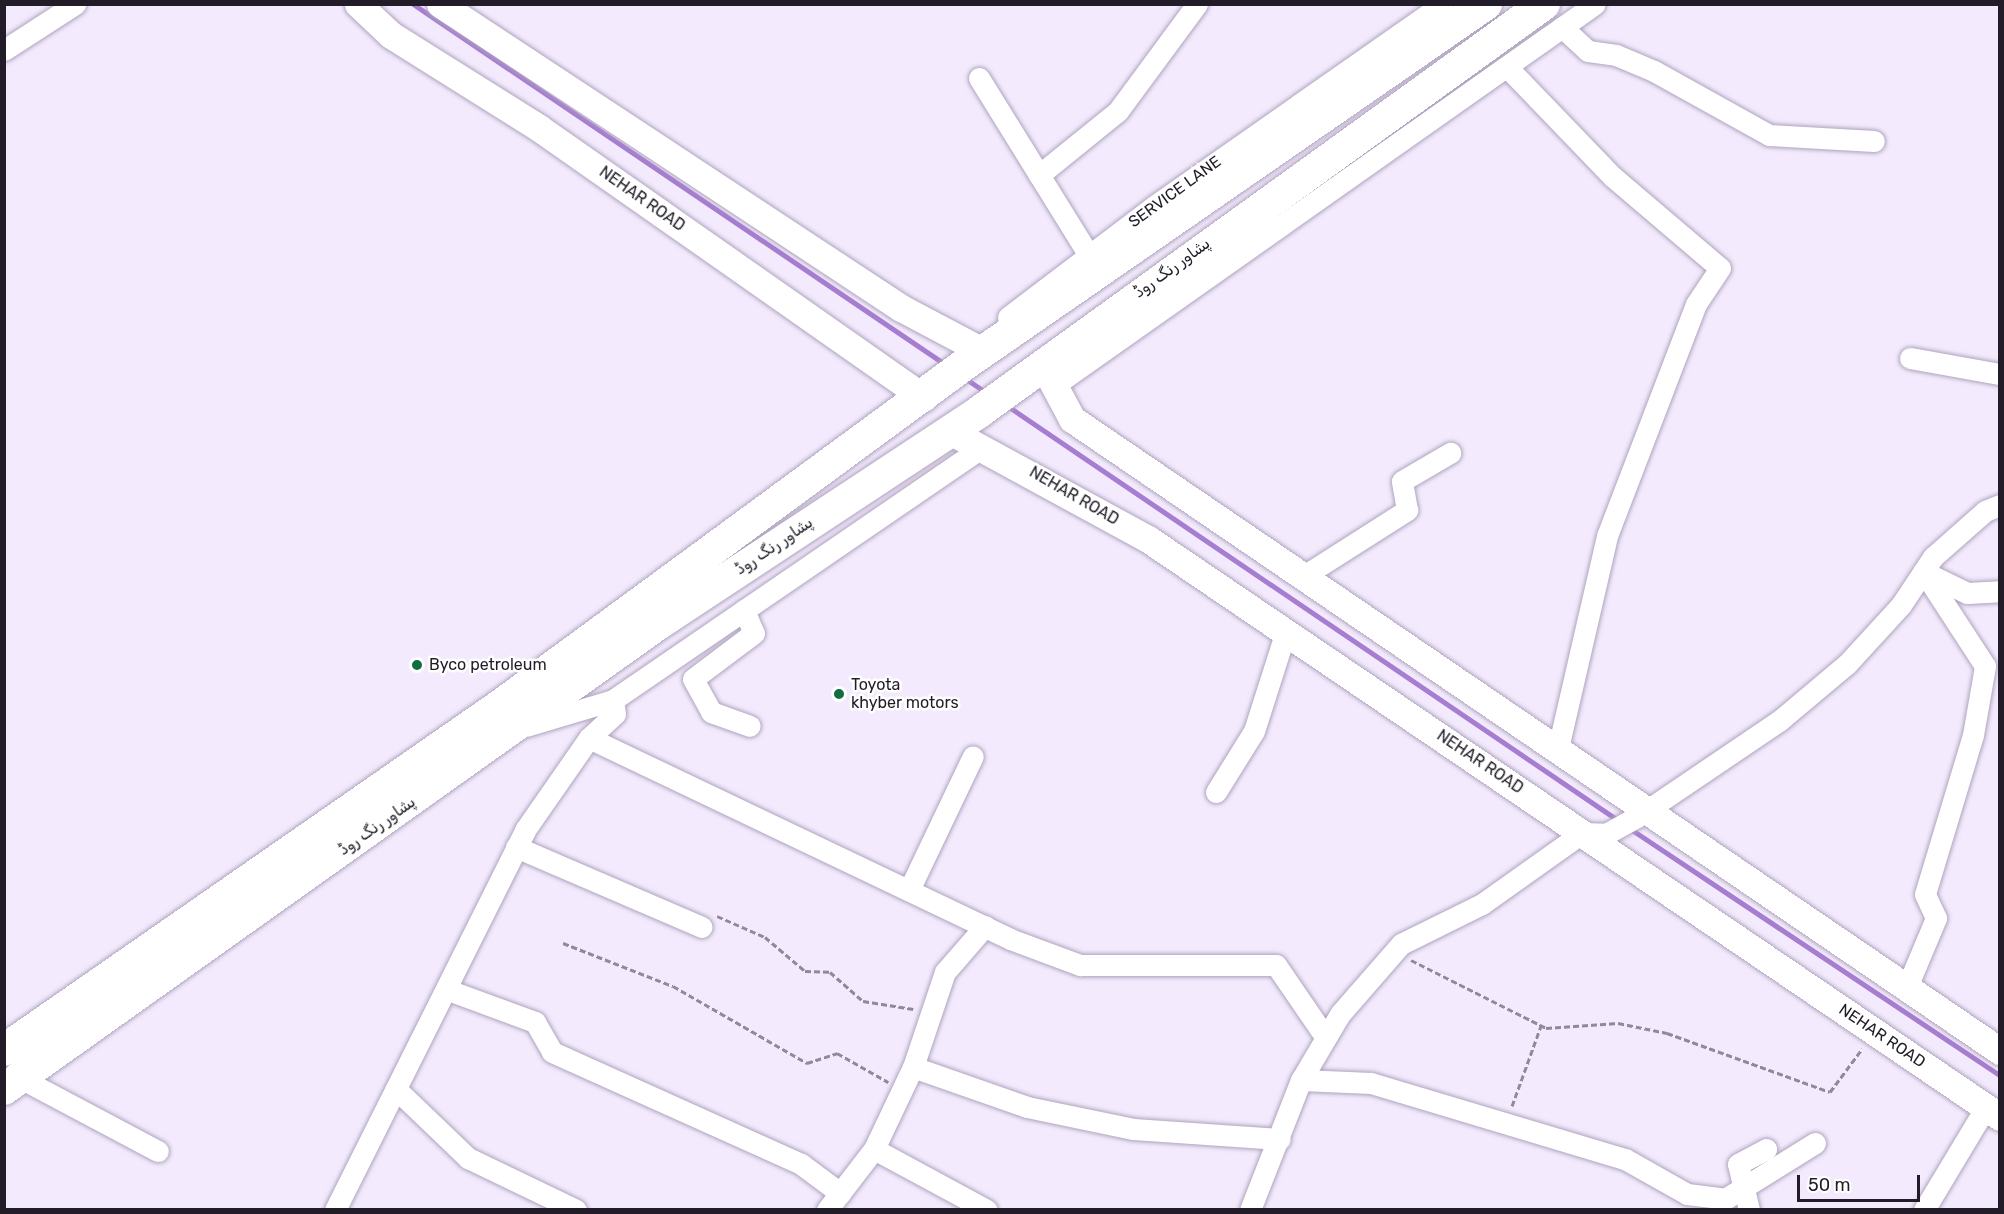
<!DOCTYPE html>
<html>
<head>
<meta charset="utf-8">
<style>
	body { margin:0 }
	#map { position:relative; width:2004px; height:1214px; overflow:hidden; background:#f3ebfd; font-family:Rubik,"Noto Sans Arabic",sans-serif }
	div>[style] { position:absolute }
	.stream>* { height:5px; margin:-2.5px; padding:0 2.5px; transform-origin:2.5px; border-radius:2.5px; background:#a67dd0 }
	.path>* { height:3px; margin-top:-1.5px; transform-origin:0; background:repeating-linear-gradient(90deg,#908998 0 6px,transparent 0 9px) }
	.roads { filter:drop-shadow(0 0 2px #b0a3bf) drop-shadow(0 0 2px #b0a3bf) }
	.minor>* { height:21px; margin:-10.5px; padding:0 10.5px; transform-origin:10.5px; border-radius:10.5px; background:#fff }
	.major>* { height:27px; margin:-13.5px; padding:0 13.5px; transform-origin:13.5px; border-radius:13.5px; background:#fff }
	.highway>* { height:32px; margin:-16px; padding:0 16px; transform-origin:16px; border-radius:16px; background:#fff }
	.dots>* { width:16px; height:16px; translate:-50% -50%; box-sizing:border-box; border:3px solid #fff; border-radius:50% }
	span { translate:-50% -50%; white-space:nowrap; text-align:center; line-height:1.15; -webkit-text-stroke:5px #fff; paint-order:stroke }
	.street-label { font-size:16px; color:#211c27 }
	.poi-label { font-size:16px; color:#211c27 }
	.left { translate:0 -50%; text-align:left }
	.frame { position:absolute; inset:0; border:6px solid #211c27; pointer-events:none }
	.scale { position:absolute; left:1797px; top:1175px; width:123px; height:27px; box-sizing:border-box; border:3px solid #211c27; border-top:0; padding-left:8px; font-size:18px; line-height:21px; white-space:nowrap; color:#211c27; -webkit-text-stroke:4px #fff; paint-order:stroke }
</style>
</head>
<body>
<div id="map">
	<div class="stream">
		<i style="left:413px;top:4px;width:644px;rotate:34.11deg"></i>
		<i style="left:963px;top:377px;width:30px;rotate:34deg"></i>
		<i style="left:1006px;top:405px;width:741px;rotate:34.16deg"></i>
		<i style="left:1629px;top:828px;width:446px;rotate:33.7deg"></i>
	</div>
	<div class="path">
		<i style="left:717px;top:916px;width:52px;rotate:23.6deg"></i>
		<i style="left:765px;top:937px;width:52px;rotate:40.4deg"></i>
		<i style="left:805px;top:971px;width:25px;rotate:2deg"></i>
		<i style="left:830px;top:972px;width:44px;rotate:41.3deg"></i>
		<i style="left:863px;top:1001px;width:51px;rotate:9.1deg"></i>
		<i style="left:563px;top:943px;width:118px;rotate:21.4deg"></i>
		<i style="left:673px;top:986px;width:155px;rotate:29.9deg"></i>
		<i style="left:807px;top:1063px;width:32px;rotate:-18deg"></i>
		<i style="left:837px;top:1053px;width:59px;rotate:29.6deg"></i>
		<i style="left:1411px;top:960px;width:151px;rotate:26.7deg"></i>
		<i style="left:1546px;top:1028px;width:72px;rotate:-4deg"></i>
		<i style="left:1618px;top:1023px;width:50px;rotate:11.5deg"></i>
		<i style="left:1667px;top:1033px;width:173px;rotate:19.9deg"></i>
		<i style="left:1830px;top:1092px;width:54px;rotate:-53.3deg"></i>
		<i style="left:1512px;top:1106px;width:85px;rotate:-70.1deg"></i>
	</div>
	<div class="roads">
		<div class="minor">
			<i style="left:1562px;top:27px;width:35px;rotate:43deg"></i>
			<i style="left:1588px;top:51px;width:28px;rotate:8deg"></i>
			<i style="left:1616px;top:55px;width:41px;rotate:22.8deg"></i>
			<i style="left:1654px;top:71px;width:132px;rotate:29.1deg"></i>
			<i style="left:1769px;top:135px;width:105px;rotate:3.3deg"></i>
			<i style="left:4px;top:50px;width:85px;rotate:-32.9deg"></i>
			<i style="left:1507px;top:67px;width:153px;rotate:46.1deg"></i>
			<i style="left:1613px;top:177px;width:140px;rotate:40.4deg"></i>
			<i style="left:1720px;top:268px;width:43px;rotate:123.7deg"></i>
			<i style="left:1696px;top:304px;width:248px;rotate:111deg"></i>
			<i style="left:1607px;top:536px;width:219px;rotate:103deg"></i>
			<i style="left:979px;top:78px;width:222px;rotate:58.2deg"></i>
			<i style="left:1039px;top:175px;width:102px;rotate:-39deg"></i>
			<i style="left:1118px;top:111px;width:133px;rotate:-53.6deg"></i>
			<i style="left:1008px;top:317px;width:183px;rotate:-37.2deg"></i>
			<i style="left:1154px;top:206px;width:353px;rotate:-35deg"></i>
			<i style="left:1910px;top:358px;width:91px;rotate:10.1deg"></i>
			<i style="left:1052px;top:387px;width:664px;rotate:-35.2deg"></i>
			<i style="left:1924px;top:572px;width:48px;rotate:26deg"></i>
			<i style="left:1967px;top:593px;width:33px;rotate:-3deg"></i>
			<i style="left:1302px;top:577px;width:125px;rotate:-32.5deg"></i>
			<i style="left:1407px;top:510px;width:29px;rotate:-100deg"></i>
			<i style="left:1402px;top:481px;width:56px;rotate:-30.3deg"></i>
			<i style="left:744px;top:610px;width:25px;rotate:67deg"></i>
			<i style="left:754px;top:633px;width:76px;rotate:143deg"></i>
			<i style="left:693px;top:679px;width:38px;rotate:61deg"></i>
			<i style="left:711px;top:712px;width:41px;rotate:19.7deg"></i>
			<i style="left:526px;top:726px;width:91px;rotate:-16.6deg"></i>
			<i style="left:613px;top:700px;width:448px;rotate:-34.4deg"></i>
			<i style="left:589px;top:738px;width:467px;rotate:25.5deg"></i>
			<i style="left:1010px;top:939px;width:75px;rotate:20.4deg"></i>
			<i style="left:1080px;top:965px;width:196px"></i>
			<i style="left:1276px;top:965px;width:88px;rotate:55.6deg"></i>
			<i style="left:1216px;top:792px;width:72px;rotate:-58.1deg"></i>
			<i style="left:1254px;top:731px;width:102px;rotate:-72.3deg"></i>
			<i style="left:516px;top:847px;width:202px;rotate:23.3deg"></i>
			<i style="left:909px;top:890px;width:148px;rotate:-64.5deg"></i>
			<i style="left:1907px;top:987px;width:75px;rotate:-67.2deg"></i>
			<i style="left:1936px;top:918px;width:26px;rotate:-115deg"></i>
			<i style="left:1925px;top:894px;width:166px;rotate:-73.2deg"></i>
			<i style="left:1973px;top:735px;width:70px;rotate:-80.1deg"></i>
			<i style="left:1985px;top:666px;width:113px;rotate:-123.1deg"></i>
			<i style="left:448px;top:990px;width:93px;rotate:20.2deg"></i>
			<i style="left:535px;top:1022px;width:34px;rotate:60deg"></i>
			<i style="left:552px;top:1052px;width:273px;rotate:24.2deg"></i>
			<i style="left:801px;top:1164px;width:49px;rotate:36.6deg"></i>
			<i style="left:913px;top:1067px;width:121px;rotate:19.3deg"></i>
			<i style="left:1027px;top:1107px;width:108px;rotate:11.7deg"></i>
			<i style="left:1133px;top:1129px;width:147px;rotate:3.9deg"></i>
			<i style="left:20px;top:1078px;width:156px;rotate:27.9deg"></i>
			<i style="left:1301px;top:1080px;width:70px;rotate:2.5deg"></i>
			<i style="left:1371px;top:1083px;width:265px;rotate:16.7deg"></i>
			<i style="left:1625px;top:1159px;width:71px;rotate:29.4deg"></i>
			<i style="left:1687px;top:1194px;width:38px;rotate:7deg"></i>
			<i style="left:1725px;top:1199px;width:106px;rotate:-31.9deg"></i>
			<i style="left:396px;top:1089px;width:100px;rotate:43.8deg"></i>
			<i style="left:468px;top:1158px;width:120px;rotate:25.7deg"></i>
			<i style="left:874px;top:1149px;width:91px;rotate:-64.6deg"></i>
			<i style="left:913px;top:1067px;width:100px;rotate:-71.4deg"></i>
			<i style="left:945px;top:972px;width:61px;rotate:-49deg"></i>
			<i style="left:335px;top:1210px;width:425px;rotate:-63.4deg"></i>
			<i style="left:525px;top:830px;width:112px;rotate:-55.2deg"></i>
			<i style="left:589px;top:738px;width:35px;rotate:-43deg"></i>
			<i style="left:615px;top:714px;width:14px;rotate:-98deg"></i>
			<i style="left:827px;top:1210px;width:77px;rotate:-52.4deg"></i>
			<i style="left:874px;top:1149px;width:128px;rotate:28.4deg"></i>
			<i style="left:1250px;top:1210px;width:140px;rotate:-68.6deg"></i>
			<i style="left:1301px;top:1080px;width:77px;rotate:-59.4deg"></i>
			<i style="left:1340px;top:1014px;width:93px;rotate:-48.9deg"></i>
			<i style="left:1401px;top:944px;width:90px;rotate:-26.3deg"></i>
			<i style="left:1482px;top:904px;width:123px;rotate:-35.4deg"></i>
			<i style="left:1582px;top:833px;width:24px;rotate:2deg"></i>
			<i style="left:1606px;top:834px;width:35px;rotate:-29deg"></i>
			<i style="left:1637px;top:817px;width:171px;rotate:-34.1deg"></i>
			<i style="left:1779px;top:721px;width:89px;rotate:-40deg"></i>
			<i style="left:1847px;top:664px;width:80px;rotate:-47.5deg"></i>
			<i style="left:1901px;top:605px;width:58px;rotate:-56.3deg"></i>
			<i style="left:1933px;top:557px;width:69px;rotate:-41.5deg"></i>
			<i style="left:1985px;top:511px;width:16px;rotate:-22deg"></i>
			<i style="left:1749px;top:1210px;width:47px;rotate:-103.4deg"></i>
			<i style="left:1738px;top:1164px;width:32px;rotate:-28deg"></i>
			<i style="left:1924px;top:1210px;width:120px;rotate:-59deg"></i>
		</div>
		<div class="major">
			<i style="left:358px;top:4px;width:45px;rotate:43.2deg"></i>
			<i style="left:391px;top:35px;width:175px;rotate:32.1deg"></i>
			<i style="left:539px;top:128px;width:470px;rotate:35deg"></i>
			<i style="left:440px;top:4px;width:552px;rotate:33.4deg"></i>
			<i style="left:901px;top:308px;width:94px;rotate:27.9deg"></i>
			<i style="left:1042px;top:363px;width:64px;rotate:61.8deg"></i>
			<i style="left:1072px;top:419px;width:1123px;rotate:34.26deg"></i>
			<i style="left:948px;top:430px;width:228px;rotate:28.6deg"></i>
			<i style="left:1148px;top:539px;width:1030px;rotate:34.15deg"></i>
		</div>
		<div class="highway">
			<i style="left:4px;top:1050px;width:605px;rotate:-34.77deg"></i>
			<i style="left:501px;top:705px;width:579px;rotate:-36.3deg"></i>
			<i style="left:968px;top:362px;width:630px;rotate:-34.65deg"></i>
			<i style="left:4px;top:1089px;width:806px;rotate:-35.41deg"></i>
			<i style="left:661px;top:622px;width:381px;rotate:-33.4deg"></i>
			<i style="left:979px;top:412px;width:697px;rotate:-35.83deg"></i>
		</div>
	</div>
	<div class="dots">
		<i style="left:417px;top:665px;background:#126d41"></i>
		<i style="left:839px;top:694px;background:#126d41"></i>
	</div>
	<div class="street-label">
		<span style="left:1175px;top:192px;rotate:-36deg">SERVICE LANE</span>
		<span style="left:642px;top:199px;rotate:35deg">NEHAR ROAD</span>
		<span style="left:1172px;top:268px;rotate:-36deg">پشاور رنگ روڈ</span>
		<span style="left:1074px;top:496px;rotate:30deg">NEHAR ROAD</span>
		<span style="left:774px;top:546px;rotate:-34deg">پشاور رنگ روڈ</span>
		<span style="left:1480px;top:762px;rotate:34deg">NEHAR ROAD</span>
		<span style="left:377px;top:826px;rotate:-35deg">پشاور رنگ روڈ</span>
		<span style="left:1882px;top:1036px;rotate:34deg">NEHAR ROAD</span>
	</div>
	<div class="poi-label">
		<span class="left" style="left:429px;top:665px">Byco petroleum</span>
		<span class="left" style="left:851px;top:694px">Toyota<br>khyber motors</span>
	</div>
	<div class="frame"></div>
	<div class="scale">50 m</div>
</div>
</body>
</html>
